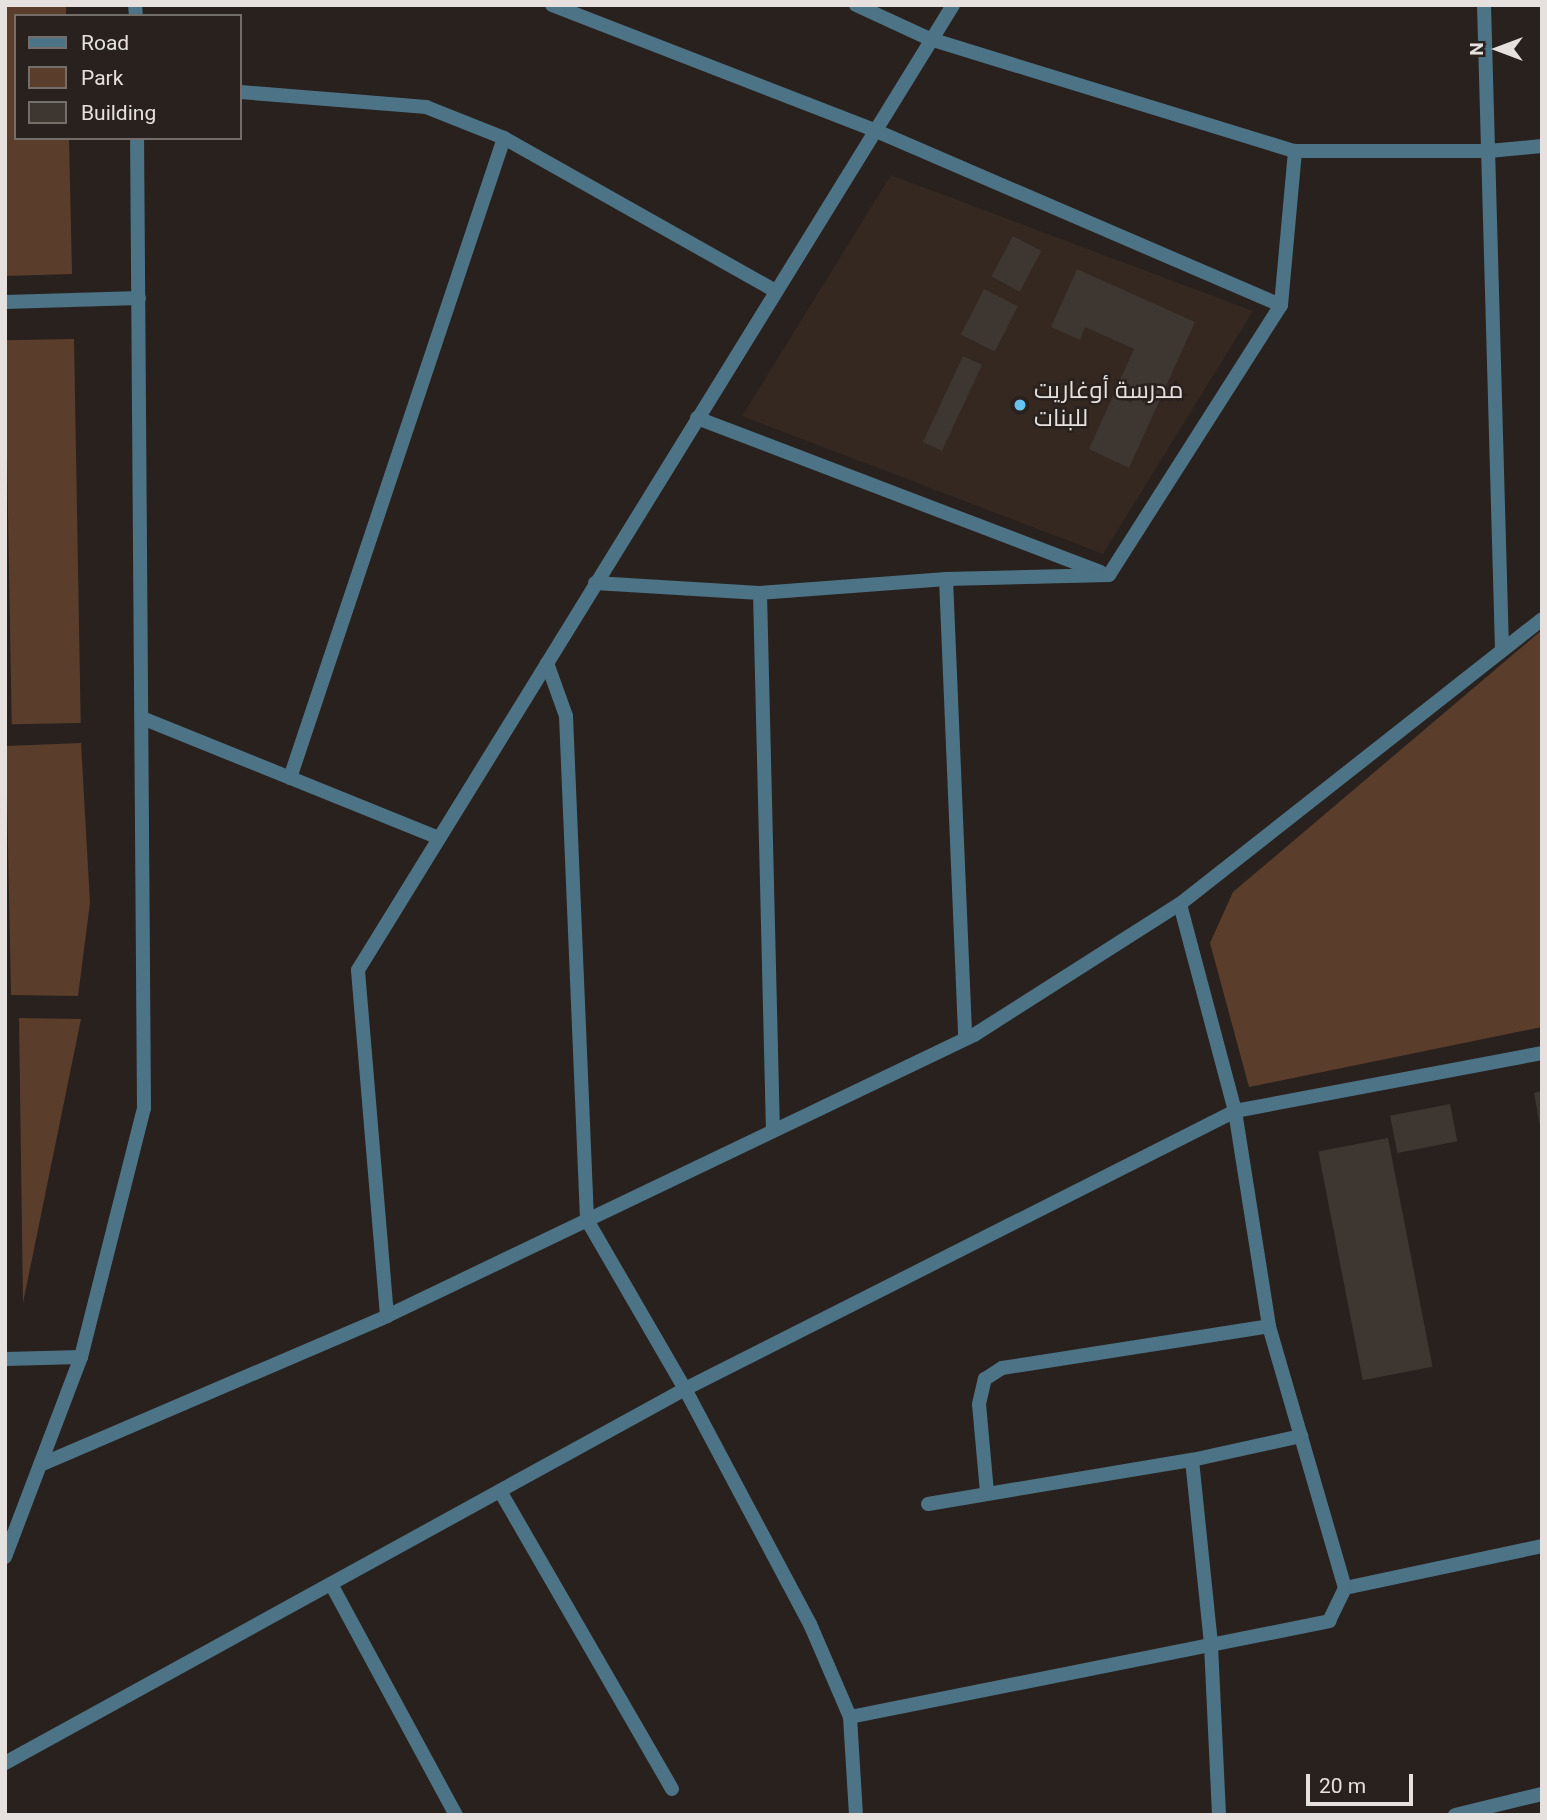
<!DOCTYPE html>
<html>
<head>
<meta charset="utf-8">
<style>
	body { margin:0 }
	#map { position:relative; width:1547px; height:1820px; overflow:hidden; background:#28211d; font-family:Roboto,Cairo,sans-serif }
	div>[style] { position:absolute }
	.built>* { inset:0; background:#352821 }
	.green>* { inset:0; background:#5b3d2c; transform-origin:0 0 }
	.building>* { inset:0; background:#3d3631; transform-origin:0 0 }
	.minor>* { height:14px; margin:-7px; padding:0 7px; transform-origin:7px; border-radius:7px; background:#4d7386 }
	.dots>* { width:19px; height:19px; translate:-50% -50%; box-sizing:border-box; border:4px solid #28211d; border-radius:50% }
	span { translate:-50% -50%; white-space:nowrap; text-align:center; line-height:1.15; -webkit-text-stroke:5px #28211d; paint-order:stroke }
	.poi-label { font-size:24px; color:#e6e1de }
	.left { translate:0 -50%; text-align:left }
	.frame { position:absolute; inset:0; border:7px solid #e6e1de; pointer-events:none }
	.legend { position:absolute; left:14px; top:14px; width:228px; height:126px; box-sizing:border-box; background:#28211d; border:2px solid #746e6a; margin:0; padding:9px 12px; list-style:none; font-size:21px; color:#e6e1de }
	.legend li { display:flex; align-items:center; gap:14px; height:35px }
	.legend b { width:35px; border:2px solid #746e6a }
	.north { position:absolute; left:1463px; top:14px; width:70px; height:70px; -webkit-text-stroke:5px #28211d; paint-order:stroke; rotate:270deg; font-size:19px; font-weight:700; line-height:28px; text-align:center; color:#e6e1de }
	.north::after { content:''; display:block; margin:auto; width:24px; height:32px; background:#e6e1de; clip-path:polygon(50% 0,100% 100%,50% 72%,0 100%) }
	.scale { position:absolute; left:1306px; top:1774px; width:107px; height:32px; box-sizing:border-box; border:4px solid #e6e1de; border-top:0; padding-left:9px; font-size:21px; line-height:24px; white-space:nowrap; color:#e6e1de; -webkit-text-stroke:5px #28211d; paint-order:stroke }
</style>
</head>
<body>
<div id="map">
	<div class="built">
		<i style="clip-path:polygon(891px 175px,1253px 311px,1103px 554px,742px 416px)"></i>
	</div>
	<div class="green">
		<i style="clip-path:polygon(5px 5px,66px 5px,66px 16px,16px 16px,16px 138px,69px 138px,72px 274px,5px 276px)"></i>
		<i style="left:74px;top:339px;width:384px;height:69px;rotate:89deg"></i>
		<i style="clip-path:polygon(1542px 630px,1542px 1027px,1249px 1087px,1210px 943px,1233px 892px)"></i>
		<i style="clip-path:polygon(81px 743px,90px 903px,78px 996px,11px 995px,6px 746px)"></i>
		<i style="clip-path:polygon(19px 1018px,81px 1019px,23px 1303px)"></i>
	</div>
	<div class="building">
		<i style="left:1013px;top:236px;width:32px;height:46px;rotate:28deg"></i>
		<i style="clip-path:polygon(1077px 269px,1195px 322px,1129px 468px,1089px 449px,1134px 349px,1085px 327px,1080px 340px,1051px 327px)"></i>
		<i style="left:984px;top:289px;width:38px;height:51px;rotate:27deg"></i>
		<i style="left:963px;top:356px;width:21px;height:95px;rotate:25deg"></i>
		<i style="clip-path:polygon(1542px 1091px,1542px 1126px,1540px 1126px,1534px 1093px)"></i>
		<i style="left:1450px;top:1104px;width:38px;height:61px;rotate:79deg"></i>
		<i style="left:1388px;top:1138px;width:233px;height:71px;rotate:79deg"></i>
	</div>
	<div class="minor">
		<i style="left:135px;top:5px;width:11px;rotate:85deg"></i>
		<i style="left:552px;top:5px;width:345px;rotate:21.2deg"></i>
		<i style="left:874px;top:130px;width:443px;rotate:23.3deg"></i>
		<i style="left:856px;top:5px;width:81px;rotate:24.7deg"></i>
		<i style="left:930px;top:39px;width:382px;rotate:17.1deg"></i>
		<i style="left:1295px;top:151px;width:194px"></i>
		<i style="left:1489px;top:151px;width:53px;rotate:-5.4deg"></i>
		<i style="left:1484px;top:5px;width:645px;rotate:88.4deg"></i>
		<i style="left:240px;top:92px;width:187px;rotate:4.6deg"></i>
		<i style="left:426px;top:107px;width:84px;rotate:21.7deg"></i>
		<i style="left:504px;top:138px;width:311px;rotate:29.4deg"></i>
		<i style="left:5px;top:302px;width:134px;rotate:-1.7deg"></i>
		<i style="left:697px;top:418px;width:432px;rotate:20.9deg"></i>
		<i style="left:946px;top:579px;width:460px;rotate:87.6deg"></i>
		<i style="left:595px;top:583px;width:165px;rotate:3.5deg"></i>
		<i style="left:760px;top:593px;width:187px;rotate:-4.3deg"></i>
		<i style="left:946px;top:579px;width:163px;rotate:-1.4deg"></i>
		<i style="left:1109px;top:575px;width:320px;rotate:-57.5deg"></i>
		<i style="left:1281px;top:305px;width:155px;rotate:-84.8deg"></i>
		<i style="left:760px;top:593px;width:538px;rotate:88.62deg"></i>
		<i style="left:547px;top:663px;width:56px;rotate:70.3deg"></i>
		<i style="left:566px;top:716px;width:504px;rotate:87.61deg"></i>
		<i style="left:587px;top:1220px;width:195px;rotate:59.9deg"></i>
		<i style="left:685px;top:1389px;width:266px;rotate:62deg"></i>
		<i style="left:810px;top:1624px;width:101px;rotate:66.7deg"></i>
		<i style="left:850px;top:1717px;width:98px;rotate:86.5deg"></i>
		<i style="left:142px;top:718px;width:320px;rotate:22deg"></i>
		<i style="left:290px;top:778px;width:675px;rotate:-71.51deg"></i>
		<i style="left:387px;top:1316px;width:347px;rotate:-94.8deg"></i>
		<i style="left:358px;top:970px;width:1134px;rotate:-58.34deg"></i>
		<i style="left:5px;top:1359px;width:76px;rotate:-1.5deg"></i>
		<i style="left:1192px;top:1460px;width:186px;rotate:84.1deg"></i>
		<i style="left:1211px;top:1645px;width:170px;rotate:87.3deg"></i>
		<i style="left:40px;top:1465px;width:378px;rotate:-23.2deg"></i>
		<i style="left:387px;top:1316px;width:651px;rotate:-25.58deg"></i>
		<i style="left:974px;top:1035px;width:244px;rotate:-32.5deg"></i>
		<i style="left:1180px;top:904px;width:461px;rotate:-38.2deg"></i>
		<i style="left:500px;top:1491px;width:344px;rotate:60deg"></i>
		<i style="left:987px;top:1492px;width:88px;rotate:-95.2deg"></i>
		<i style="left:979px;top:1404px;width:26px;rotate:-77deg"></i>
		<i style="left:985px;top:1379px;width:20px;rotate:-33deg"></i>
		<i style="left:1002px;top:1368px;width:270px;rotate:-8.9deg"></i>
		<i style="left:928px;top:1504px;width:268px;rotate:-9.5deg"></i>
		<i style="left:1192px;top:1460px;width:112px;rotate:-12.4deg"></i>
		<i style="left:5px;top:1557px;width:214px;rotate:-69.2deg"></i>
		<i style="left:81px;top:1357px;width:257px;rotate:-75.8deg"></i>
		<i style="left:144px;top:1108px;width:970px;rotate:-90.41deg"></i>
		<i style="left:331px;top:1584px;width:263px;rotate:61.6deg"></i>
		<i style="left:1345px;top:1588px;width:201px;rotate:-12deg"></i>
		<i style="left:850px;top:1717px;width:489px;rotate:-11.3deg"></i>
		<i style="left:1329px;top:1621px;width:37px;rotate:-64deg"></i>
		<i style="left:1345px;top:1588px;width:273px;rotate:-106.2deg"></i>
		<i style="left:1269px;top:1326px;width:218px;rotate:-99deg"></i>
		<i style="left:1235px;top:1111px;width:214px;rotate:-104.9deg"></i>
		<i style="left:5px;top:1763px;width:776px;rotate:-28.81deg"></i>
		<i style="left:685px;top:1389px;width:616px;rotate:-26.81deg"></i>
		<i style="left:1235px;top:1111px;width:312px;rotate:-10.7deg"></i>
		<i style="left:1455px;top:1815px;width:89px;rotate:-13.6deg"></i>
	</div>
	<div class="dots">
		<i style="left:1020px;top:405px;background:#67c4ef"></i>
	</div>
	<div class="poi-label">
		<span class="left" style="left:1034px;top:405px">مدرسة أوغاريت<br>للبنات</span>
	</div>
	<div class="frame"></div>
	<ul class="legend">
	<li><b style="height:9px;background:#4d7386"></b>Road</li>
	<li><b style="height:19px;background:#5b3d2c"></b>Park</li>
	<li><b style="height:19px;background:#3d3631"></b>Building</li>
	</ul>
	<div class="north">N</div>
	<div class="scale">20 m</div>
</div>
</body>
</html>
